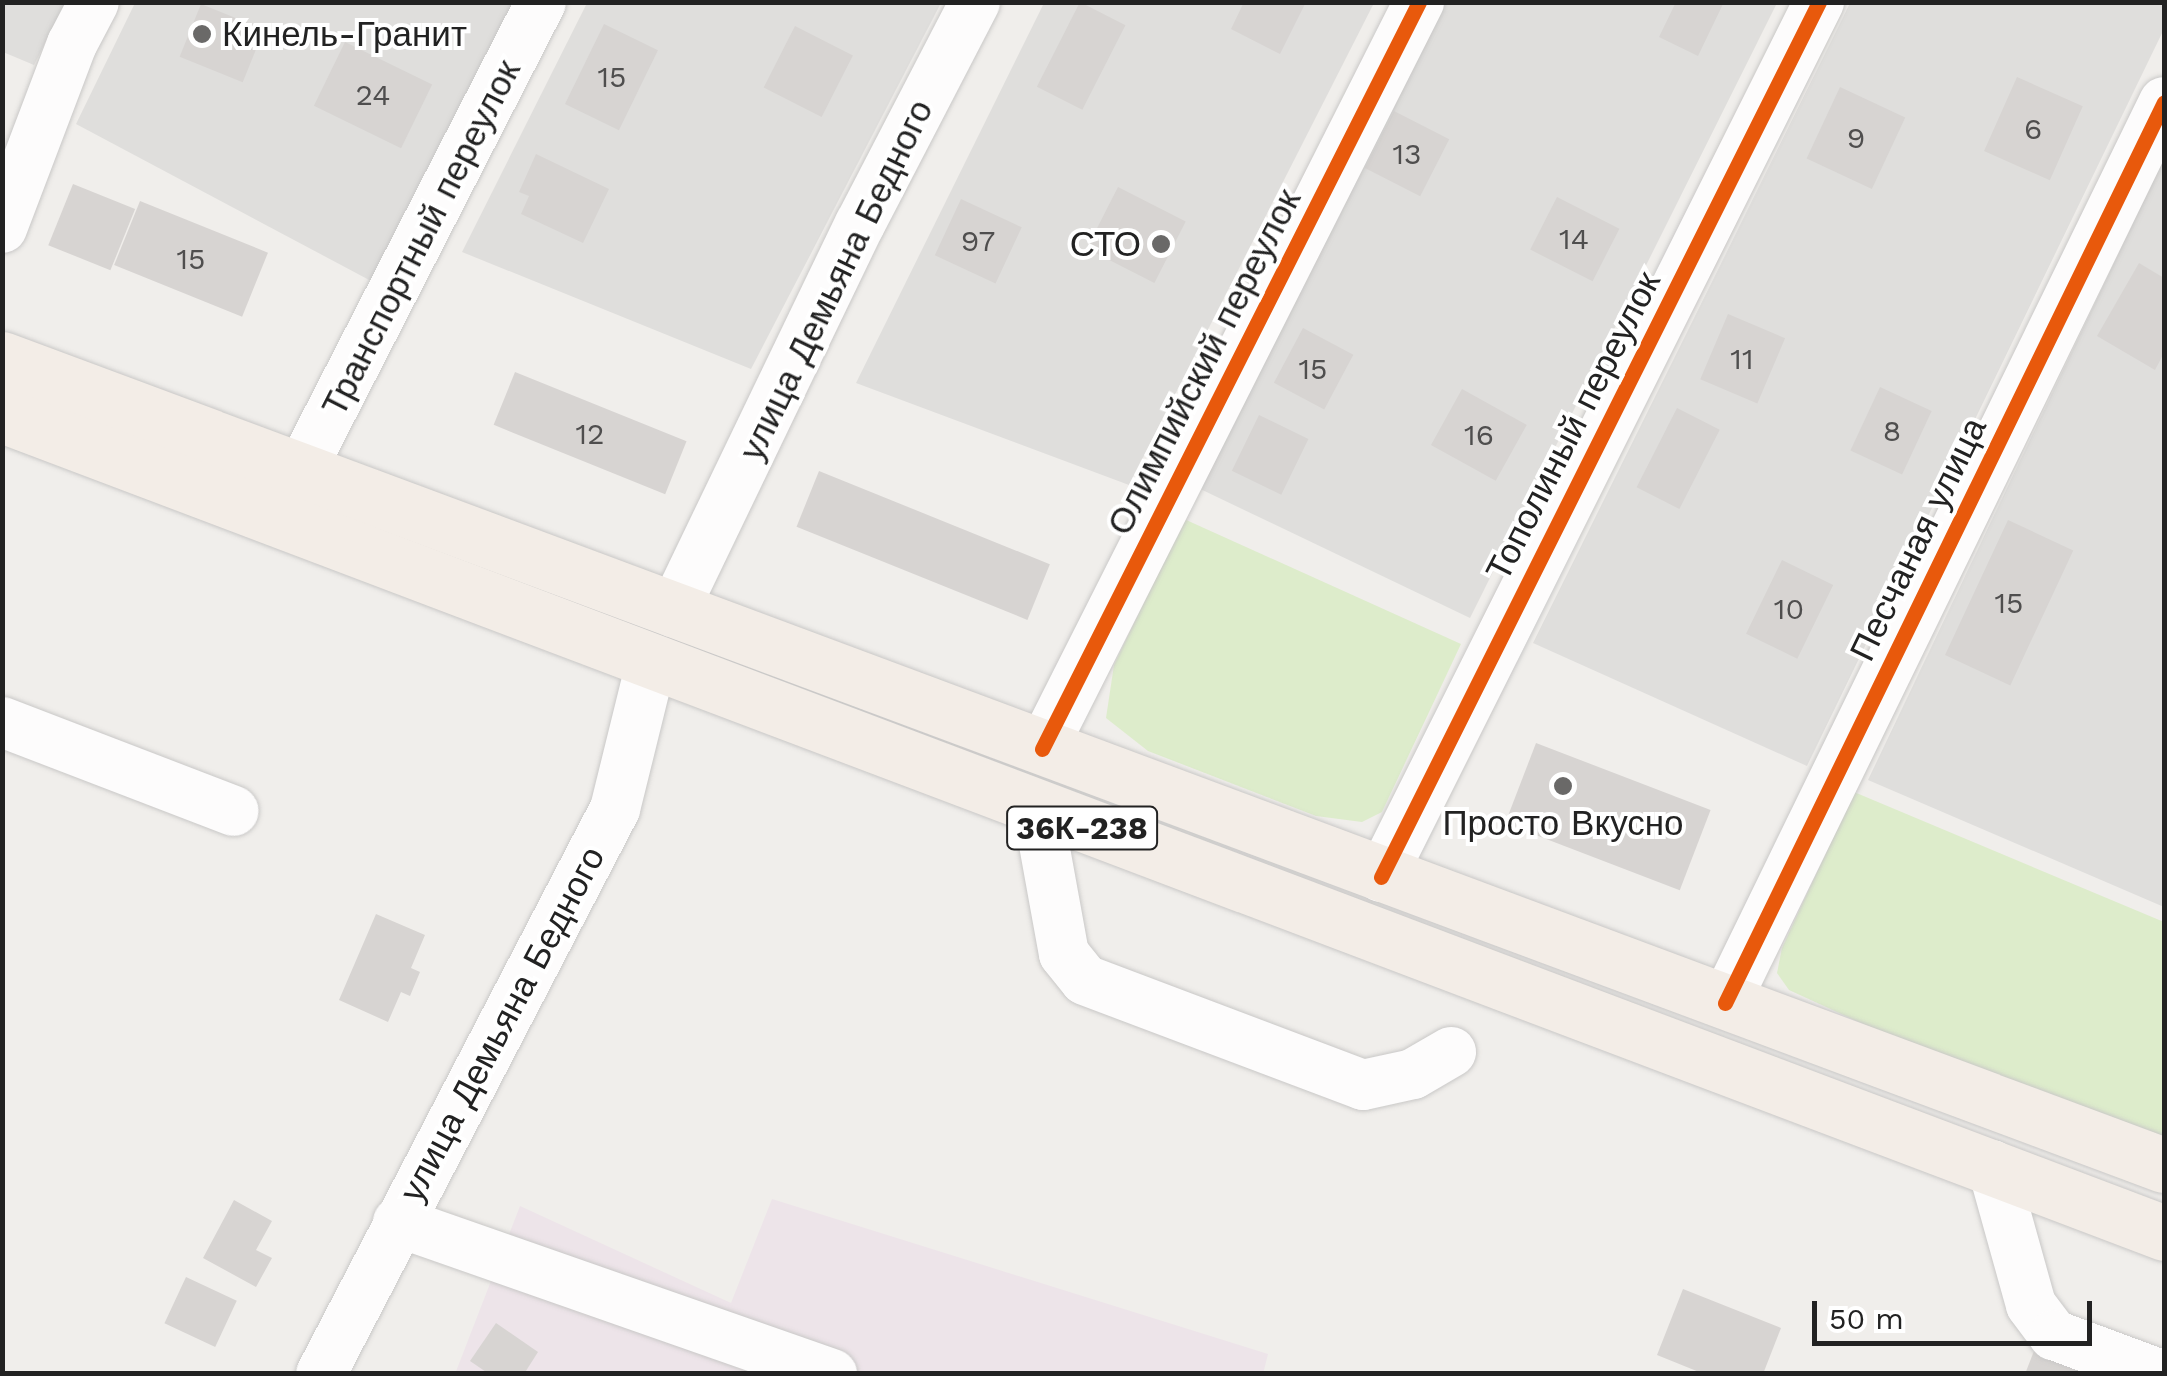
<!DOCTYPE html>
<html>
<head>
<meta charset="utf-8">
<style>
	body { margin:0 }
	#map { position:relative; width:2167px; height:1376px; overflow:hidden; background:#f0eeeb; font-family:"Work Sans",sans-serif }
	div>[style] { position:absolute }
	.residential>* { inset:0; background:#dfdedc }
	.industrial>* { inset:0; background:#ede4e9 }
	.grass>* { inset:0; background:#ddeccb }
	.building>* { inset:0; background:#d7d4d2; transform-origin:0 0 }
	.roads { filter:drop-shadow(0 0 2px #c9c8c7) drop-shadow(0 0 2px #c9c8c7) }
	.minor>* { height:50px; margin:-25px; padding:0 25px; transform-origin:25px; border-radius:25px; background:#fdfcfc }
	.major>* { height:55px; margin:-27.5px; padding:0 27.5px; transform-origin:27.5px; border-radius:27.5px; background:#f3ede7 }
	.cycleway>* { height:15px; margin:-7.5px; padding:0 7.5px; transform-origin:7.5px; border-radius:7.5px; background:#e8590c }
	.dots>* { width:28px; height:28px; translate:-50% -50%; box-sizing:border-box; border:5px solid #fff; border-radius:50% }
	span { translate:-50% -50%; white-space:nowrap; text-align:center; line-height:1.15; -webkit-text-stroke:8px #fff; paint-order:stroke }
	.number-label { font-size:30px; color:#4f4e4e }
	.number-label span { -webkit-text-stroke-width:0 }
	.shield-label span { padding:2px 8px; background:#fff; border:2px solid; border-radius:8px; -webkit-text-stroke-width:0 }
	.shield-label { font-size:32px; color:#222; font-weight:700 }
	.poi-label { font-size:35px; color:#222 }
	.left { translate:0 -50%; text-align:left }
	.right { translate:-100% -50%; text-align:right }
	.street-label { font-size:35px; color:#222 }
	.frame { position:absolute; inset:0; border:5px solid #222; pointer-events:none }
	.scale { position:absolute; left:1812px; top:1301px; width:280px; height:45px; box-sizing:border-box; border:5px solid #222; border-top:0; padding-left:12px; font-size:30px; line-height:35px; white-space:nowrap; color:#222; -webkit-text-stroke:8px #fff; paint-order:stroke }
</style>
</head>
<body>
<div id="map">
	<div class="residential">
		<i style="clip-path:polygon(2px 3px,65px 3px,34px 65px,3px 52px)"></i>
		<i style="clip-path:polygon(135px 3px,514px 3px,373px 282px,76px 124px)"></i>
		<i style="clip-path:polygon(587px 3px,941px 3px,751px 369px,462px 252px)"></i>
		<i style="clip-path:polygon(1044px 3px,1374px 3px,1129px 485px,856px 383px)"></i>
		<i style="clip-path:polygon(1440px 3px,1777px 3px,1470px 618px,1194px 486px)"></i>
		<i style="clip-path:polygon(1850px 3px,2164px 3px,2164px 29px,1807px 766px,1533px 643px)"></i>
		<i style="clip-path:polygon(2164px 158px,2164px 907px,1868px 780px)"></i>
	</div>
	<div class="industrial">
		<i style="clip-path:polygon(772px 1199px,1268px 1354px,1263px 1374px,455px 1374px,520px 1206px,731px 1303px)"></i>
	</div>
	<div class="grass">
		<i style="clip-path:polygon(1184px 519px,1461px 644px,1382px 812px,1362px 822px,1316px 816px,1148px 751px,1106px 718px,1114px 665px)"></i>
		<i style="clip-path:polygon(1854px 792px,2164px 922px,2164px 1137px,1874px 1029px,1789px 990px,1777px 973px,1782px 948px)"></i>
	</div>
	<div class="building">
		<i style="left:1080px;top:2px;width:51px;height:95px;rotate:27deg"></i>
		<i style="clip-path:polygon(1244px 2px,1306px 2px,1280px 54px,1231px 29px)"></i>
		<i style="clip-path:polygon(1676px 2px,1724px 2px,1698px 56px,1659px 37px)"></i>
		<i style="left:201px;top:4px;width:68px;height:57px;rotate:22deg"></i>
		<i style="left:604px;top:24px;width:60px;height:89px;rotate:26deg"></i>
		<i style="left:795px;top:26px;width:65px;height:69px;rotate:27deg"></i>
		<i style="left:345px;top:42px;width:97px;height:71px;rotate:26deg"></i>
		<i style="left:2017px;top:77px;width:72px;height:81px;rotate:24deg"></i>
		<i style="left:1840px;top:87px;width:72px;height:79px;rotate:25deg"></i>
		<i style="left:1394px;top:111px;width:62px;height:64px;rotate:27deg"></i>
		<i style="clip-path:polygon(536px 154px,609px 189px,583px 243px,521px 214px,529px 196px,519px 192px)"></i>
		<i style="left:73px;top:184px;width:67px;height:66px;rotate:22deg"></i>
		<i style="left:1118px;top:187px;width:76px;height:69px;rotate:27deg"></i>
		<i style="left:1557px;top:197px;width:70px;height:59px;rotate:27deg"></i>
		<i style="left:961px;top:199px;width:67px;height:62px;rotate:25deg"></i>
		<i style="left:140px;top:201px;width:138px;height:69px;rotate:22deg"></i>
		<i style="clip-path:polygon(2139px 263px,2164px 278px,2164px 353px,2155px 370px,2097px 336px)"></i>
		<i style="left:1728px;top:314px;width:62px;height:71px;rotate:23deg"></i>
		<i style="left:1303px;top:328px;width:57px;height:62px;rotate:28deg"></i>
		<i style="left:515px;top:372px;width:185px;height:57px;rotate:22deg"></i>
		<i style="left:1880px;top:387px;width:57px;height:70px;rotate:25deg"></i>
		<i style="left:1462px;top:389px;width:74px;height:64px;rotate:29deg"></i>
		<i style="left:1677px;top:408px;width:48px;height:89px;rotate:27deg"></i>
		<i style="left:1259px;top:415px;width:55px;height:62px;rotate:26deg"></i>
		<i style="left:819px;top:471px;width:249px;height:60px;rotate:22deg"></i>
		<i style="left:2008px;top:520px;width:72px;height:149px;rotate:25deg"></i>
		<i style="left:1782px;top:560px;width:57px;height:82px;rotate:26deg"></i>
		<i style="left:1536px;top:743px;width:187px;height:86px;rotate:21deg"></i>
		<i style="clip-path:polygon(376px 914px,425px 935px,411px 968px,420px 972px,410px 996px,401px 992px,388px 1022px,339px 1000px)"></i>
		<i style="clip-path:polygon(234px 1200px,272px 1221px,256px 1250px,272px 1258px,256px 1287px,203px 1258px)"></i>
		<i style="left:186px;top:1277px;width:56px;height:51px;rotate:25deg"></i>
		<i style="clip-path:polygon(1683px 1289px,1781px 1328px,1763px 1374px,1704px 1374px,1657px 1355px)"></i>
		<i style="clip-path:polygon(496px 1323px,538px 1352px,524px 1374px,489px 1374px,470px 1361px)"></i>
		<i style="clip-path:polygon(2034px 1351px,2087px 1373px,2087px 1374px,2025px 1374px)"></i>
	</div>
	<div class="roads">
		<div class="minor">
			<i style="left:2px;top:228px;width:197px;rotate:-69.2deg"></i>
			<i style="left:72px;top:44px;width:47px;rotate:-62.4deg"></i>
			<i style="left:300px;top:472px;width:528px;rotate:-62.85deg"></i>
			<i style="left:673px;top:612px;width:431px;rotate:-64.3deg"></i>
			<i style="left:860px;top:224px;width:250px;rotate:-62.6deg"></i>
			<i style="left:2px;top:722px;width:248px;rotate:21deg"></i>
			<i style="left:1042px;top:749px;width:837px;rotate:-63.22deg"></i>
			<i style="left:1038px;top:811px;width:145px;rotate:79.7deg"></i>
			<i style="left:1064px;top:954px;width:33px;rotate:51deg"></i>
			<i style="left:1085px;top:980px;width:297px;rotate:20.7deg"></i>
			<i style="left:1363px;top:1085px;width:51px;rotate:-12.4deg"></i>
			<i style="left:1413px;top:1074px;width:44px;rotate:-30.1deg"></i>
			<i style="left:1381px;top:877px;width:979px;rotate:-63.41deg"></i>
			<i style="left:1725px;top:1003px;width:1002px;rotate:-64.02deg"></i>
			<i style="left:1992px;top:1165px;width:145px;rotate:74.4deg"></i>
			<i style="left:2031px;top:1305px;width:38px;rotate:53deg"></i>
			<i style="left:2054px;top:1335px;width:112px;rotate:20.4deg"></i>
			<i style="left:398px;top:1222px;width:460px;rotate:19.3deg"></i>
			<i style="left:321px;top:1374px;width:637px;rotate:-62.51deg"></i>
			<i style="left:615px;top:809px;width:149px;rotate:-76.1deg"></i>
		</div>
		<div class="major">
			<i style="left:2px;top:359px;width:2307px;rotate:20.45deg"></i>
			<i style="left:2px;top:415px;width:2312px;rotate:20.72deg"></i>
		</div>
	</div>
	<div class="cycleway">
		<i style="left:1042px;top:749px;width:837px;rotate:-63.22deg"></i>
		<i style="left:1381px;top:877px;width:979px;rotate:-63.41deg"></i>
		<i style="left:1725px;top:1003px;width:1002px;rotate:-64.02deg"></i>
	</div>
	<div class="dots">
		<i style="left:202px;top:34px;background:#6a6968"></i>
		<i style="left:1161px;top:244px;background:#6a6968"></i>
		<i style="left:1563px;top:786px;background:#6a6968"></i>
	</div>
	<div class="number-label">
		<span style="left:612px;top:77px">15</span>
		<span style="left:373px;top:95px">24</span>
		<span style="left:2033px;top:129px">6</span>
		<span style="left:1856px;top:138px">9</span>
		<span style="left:1407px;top:154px">13</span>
		<span style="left:1574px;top:239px">14</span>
		<span style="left:978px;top:241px">97</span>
		<span style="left:191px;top:259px">15</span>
		<span style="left:1742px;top:359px">11</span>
		<span style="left:1313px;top:369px">15</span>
		<span style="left:1892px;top:431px">8</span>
		<span style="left:590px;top:434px">12</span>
		<span style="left:1479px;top:435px">16</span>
		<span style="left:2009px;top:603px">15</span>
		<span style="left:1789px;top:609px">10</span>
	</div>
	<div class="shield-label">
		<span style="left:1082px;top:828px">36К-238</span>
	</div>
	<div class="poi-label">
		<span class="left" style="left:222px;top:34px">Кинель-Гранит</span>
		<span class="right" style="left:1141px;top:244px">СТО</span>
		<span style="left:1563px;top:823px">Просто Вкусно</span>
	</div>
	<div class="street-label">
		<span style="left:421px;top:238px;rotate:-63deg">Транспортный переулок</span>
		<span style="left:836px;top:280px;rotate:-64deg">улица Демьяна Бедного</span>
		<span style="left:1204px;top:362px;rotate:-63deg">Олимпийский переулок</span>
		<span style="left:1573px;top:426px;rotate:-63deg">Тополиный переулок</span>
		<span style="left:1918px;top:539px;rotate:-64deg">Песчаная улица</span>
		<span style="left:502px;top:1024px;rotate:-62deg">улица Демьяна Бедного</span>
	</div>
	<div class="frame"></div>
	<div class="scale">50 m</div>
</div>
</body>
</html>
